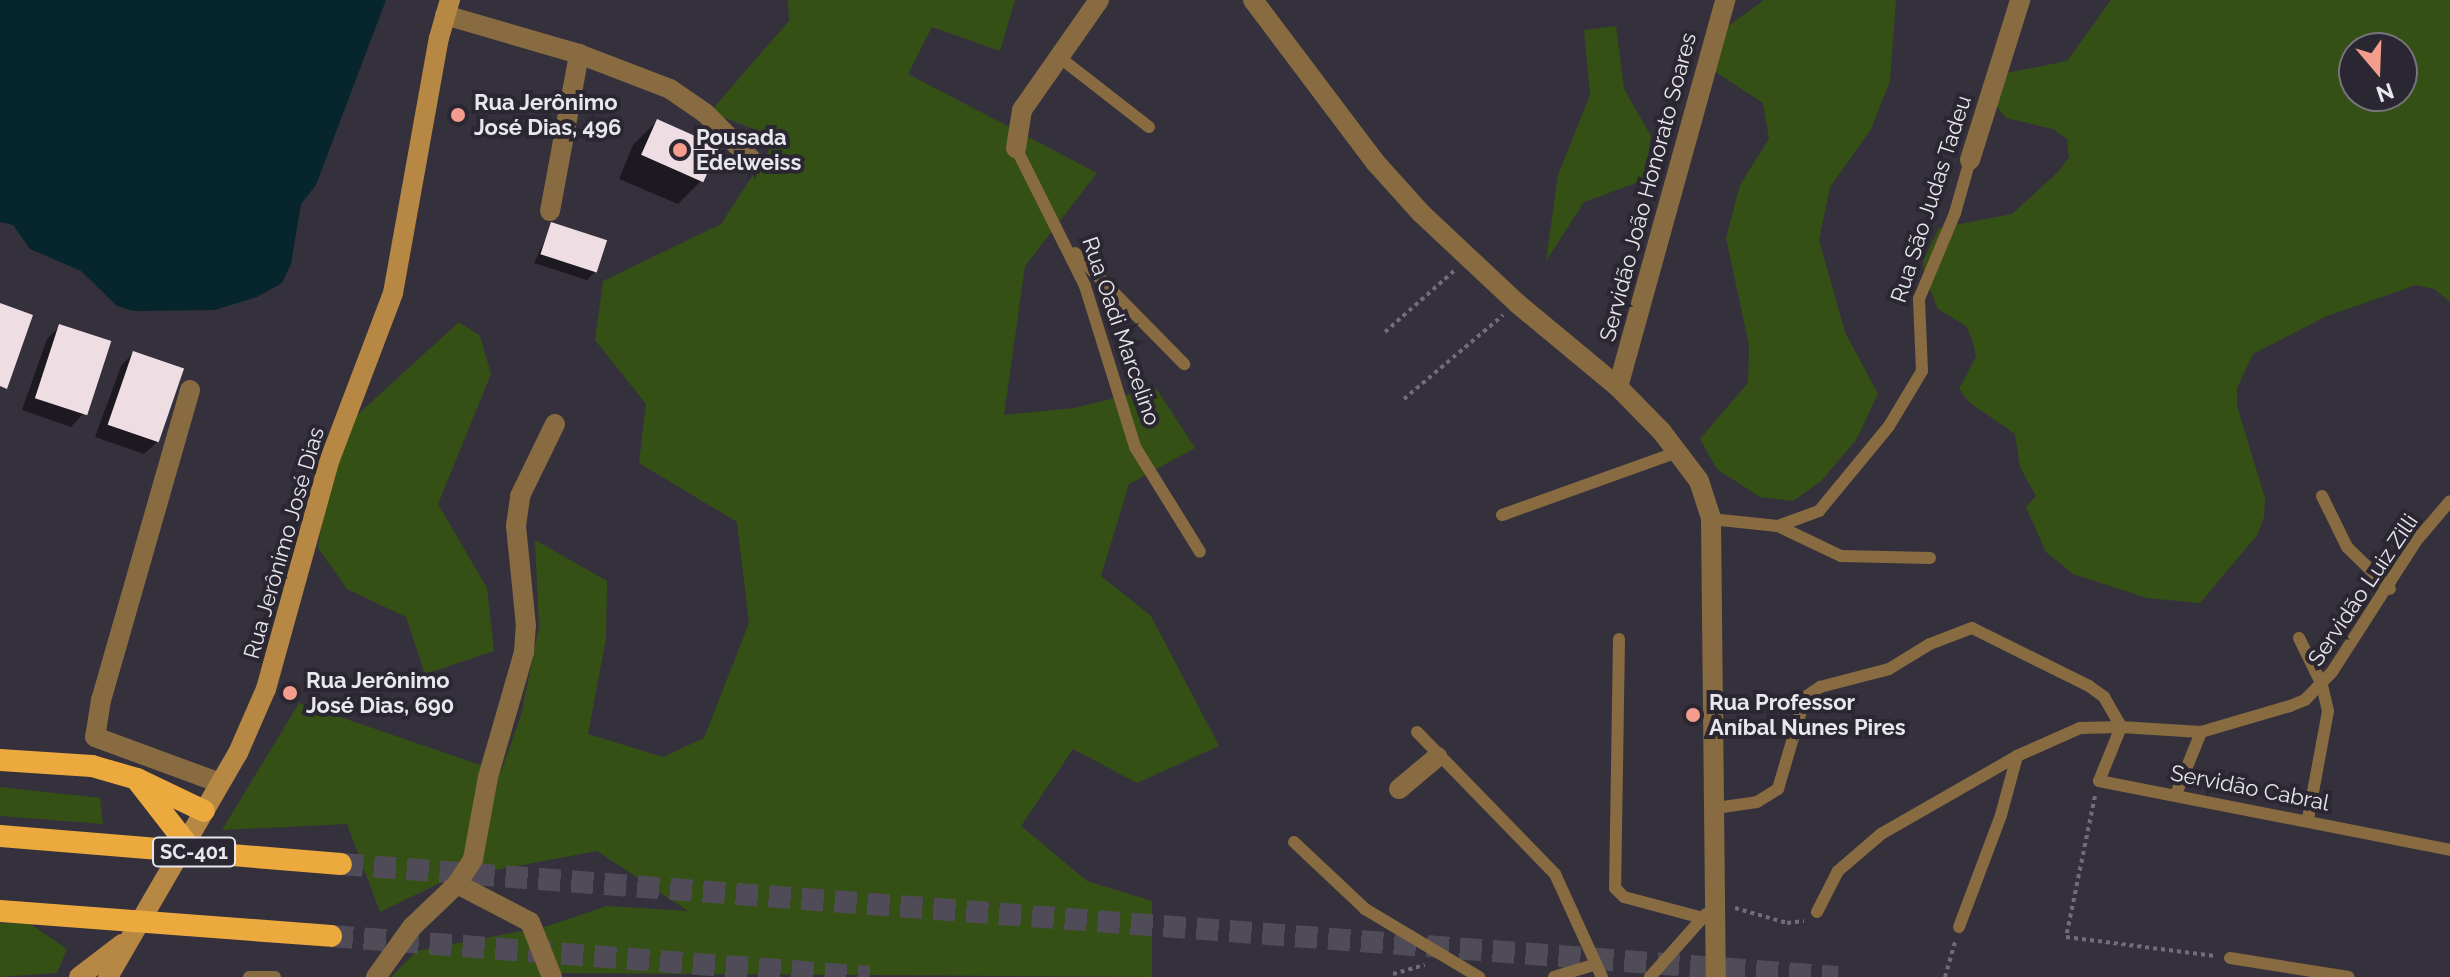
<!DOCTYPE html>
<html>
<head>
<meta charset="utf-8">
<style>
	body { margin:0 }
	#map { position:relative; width:2450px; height:977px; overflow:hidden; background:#35313c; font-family:Raleway,sans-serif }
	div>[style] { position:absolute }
	.green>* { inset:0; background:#355015 }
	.water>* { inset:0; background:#07252c }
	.shadow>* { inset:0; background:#0007 }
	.building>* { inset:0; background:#eedee4; transform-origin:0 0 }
	.trunk-tunnel>* { height:22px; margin-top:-11px; transform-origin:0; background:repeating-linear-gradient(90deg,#504c57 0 22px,transparent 0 33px) }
	.path>* { height:4px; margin-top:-2px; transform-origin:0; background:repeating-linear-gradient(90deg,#706d77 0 4px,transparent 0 8px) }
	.service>* { height:12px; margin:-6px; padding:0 6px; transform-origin:6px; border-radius:6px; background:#886b41 }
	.minor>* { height:20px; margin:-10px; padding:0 10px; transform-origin:10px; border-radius:10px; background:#886b41 }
	.secondary>* { height:20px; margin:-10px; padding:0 10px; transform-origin:10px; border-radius:10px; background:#b78843 }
	.trunk>* { height:22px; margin:-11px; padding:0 11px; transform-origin:11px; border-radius:11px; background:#eca93e }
	.dots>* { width:22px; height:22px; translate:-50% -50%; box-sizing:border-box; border:4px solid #2b2732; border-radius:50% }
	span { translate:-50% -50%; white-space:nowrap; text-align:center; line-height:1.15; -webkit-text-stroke:8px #2b2732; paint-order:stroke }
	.shield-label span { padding:2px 6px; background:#2b2732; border:2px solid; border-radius:6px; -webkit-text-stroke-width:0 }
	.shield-label { font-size:20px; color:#e9e7ee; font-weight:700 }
	.poi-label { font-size:22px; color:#e9e7ee; font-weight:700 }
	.left { translate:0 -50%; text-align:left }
	.street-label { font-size:22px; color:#e9e7ee }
	.north { position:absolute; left:2338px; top:32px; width:80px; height:80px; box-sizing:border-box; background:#2b2732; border:2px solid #77747d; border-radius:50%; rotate:161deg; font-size:22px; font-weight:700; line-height:32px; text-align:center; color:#e9e7ee }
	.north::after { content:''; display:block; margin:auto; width:28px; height:36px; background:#f49d8d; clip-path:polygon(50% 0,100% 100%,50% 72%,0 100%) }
</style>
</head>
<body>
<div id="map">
	<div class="green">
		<i style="clip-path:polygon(788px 0,1015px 0,1000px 51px,932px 27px,908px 74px,1097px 173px,1025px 266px,1004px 415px,1074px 408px,1156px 388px,1195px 448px,1129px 484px,1101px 576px,1151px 616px,1219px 746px,1137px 783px,1073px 749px,1021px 826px,1087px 881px,1152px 901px,1152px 977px,560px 973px,559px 977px,391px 977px,417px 951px,548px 926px,607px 906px,688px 911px,597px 851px,448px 879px,380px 912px,347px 824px,222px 830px,299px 703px,501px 772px,521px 715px,539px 627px,535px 540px,607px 581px,606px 638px,588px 734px,663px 757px,704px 738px,749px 623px,737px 522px,639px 463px,646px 404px,595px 340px,603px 281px,721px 224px,777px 138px,710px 112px,789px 21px)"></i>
		<i style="clip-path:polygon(1764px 0,1896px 0,1890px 81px,1871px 129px,1830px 187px,1819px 240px,1845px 332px,1878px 394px,1856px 440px,1821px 481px,1793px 501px,1760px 497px,1717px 469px,1700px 439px,1748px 383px,1749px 345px,1726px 238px,1740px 185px,1769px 139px,1763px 103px,1705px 65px,1717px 34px)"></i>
		<i style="clip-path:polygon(evenodd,2111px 0,2450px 0,2450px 302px,2434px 289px,2416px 285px,2327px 316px,2253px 354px,2237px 388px,2237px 406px,2265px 498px,2264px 517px,2258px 534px,2200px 603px,2147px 598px,2073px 574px,2046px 552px,2026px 507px,2036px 496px,2020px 467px,2015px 434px,1969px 402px,1959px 389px,1976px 357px,1973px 342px,1966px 326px,1938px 309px,1925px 277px,1923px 261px,1939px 228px,2012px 214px,2059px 171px,2069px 157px,2067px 139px,2053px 129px,2006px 118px,1995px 104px,2001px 74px,2067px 61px,2111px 0,2354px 48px,2402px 48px,2402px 96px,2354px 96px,2354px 48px)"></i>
		<i style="clip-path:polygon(1616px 26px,1624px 89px,1651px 136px,1644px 180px,1584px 202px,1546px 261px,1558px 175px,1590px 95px,1584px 30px)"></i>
		<i style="clip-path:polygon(459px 322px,480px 336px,491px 374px,438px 504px,487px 588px,494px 651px,425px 674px,406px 617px,347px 589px,318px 548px,326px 496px,355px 417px)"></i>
		<i style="clip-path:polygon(0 787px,100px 798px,103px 824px,0 816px)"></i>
		<i style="clip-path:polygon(0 923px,30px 924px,67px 949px,57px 973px,0 977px)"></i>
	</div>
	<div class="water">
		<i style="clip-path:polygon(0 0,386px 0,316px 185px,301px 204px,291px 264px,282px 283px,257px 297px,215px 310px,134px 311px,117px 306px,81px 271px,30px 249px,13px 225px,0 222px)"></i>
	</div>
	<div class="shadow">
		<i style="clip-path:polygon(657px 121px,702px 180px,678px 204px,619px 179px,633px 145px)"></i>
		<i style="clip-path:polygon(552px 225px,595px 272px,587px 280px,534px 263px)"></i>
		<i style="clip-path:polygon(60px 326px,83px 414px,71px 427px,22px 410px,47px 339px)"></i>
		<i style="clip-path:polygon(133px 353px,157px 442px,144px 454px,95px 437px,121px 366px)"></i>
	</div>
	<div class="building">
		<i style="left:657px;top:119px;width:68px;height:39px;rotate:24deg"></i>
		<i style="left:551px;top:222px;width:59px;height:34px;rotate:18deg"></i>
		<i style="clip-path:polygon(0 303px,33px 315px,7px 389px,0 386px)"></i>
		<i style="left:59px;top:324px;width:55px;height:78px;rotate:18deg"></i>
		<i style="left:133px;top:351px;width:54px;height:78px;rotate:19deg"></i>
	</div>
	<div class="trunk-tunnel">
		<i style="left:341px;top:864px;width:1501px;rotate:4.32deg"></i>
		<i style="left:331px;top:936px;width:540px;rotate:4.36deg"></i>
	</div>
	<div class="path">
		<i style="left:1385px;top:332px;width:92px;rotate:-41.5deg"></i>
		<i style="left:1404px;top:399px;width:130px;rotate:-40.3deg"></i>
		<i style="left:2095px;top:796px;width:144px;rotate:101.6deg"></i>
		<i style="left:2066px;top:937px;width:150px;rotate:7.3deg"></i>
		<i style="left:1735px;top:908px;width:54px;rotate:16.1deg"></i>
		<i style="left:1787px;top:923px;width:17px;rotate:-7deg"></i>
		<i style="left:1393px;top:974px;width:33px;rotate:-16deg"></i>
		<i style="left:1945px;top:977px;width:37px;rotate:-74deg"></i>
	</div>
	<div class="service">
		<i style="left:1059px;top:57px;width:114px;rotate:37.9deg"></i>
		<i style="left:1016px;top:148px;width:154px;rotate:63.4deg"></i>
		<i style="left:1085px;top:286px;width:169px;rotate:72.7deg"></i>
		<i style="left:1135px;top:447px;width:123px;rotate:58.2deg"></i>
		<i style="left:1075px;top:253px;width:156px;rotate:45.5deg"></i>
		<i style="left:2322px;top:496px;width:57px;rotate:63.9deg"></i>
		<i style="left:2347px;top:547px;width:60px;rotate:44.3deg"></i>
		<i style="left:1502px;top:515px;width:187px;rotate:-19.7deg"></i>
		<i style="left:1711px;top:519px;width:67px;rotate:6deg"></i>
		<i style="left:1778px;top:526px;width:44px;rotate:-20.1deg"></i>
		<i style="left:1819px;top:511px;width:110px;rotate:-50.5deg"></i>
		<i style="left:1889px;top:426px;width:64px;rotate:-59deg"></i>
		<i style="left:1922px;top:371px;width:72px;rotate:-92.4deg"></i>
		<i style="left:1919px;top:299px;width:93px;rotate:-67.3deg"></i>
		<i style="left:1955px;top:213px;width:55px;rotate:-74.2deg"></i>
		<i style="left:1778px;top:526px;width:70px;rotate:25.5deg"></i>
		<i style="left:1841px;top:556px;width:89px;rotate:1.3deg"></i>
		<i style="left:2299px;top:638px;width:52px;rotate:63.9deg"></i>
		<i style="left:2322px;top:685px;width:27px;rotate:77deg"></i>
		<i style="left:2328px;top:711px;width:110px;rotate:100.5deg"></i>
		<i style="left:1619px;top:639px;width:249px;rotate:90.9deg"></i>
		<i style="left:1615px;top:888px;width:13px;rotate:45deg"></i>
		<i style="left:1624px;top:897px;width:82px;rotate:14.9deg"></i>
		<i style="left:1417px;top:732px;width:198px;rotate:45.8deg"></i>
		<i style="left:1555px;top:874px;width:113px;rotate:65.5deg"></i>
		<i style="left:2176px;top:794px;width:67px;rotate:-68deg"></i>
		<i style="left:1716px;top:808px;width:41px;rotate:-8.3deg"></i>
		<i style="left:1757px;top:802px;width:25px;rotate:-32deg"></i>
		<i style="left:1778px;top:789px;width:81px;rotate:-73.6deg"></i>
		<i style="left:1801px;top:711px;width:16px;rotate:-68deg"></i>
		<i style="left:1807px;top:696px;width:16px;rotate:-35deg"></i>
		<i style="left:1820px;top:687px;width:71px;rotate:-14.6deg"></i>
		<i style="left:1889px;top:669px;width:48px;rotate:-31.4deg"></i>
		<i style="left:1930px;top:644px;width:45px;rotate:-20.9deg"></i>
		<i style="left:1972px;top:628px;width:131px;rotate:26.4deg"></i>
		<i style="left:2089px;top:686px;width:19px;rotate:36deg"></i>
		<i style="left:2104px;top:697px;width:34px;rotate:60deg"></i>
		<i style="left:2121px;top:727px;width:80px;rotate:3.6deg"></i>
		<i style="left:2201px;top:732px;width:93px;rotate:-16.3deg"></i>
		<i style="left:2290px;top:706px;width:16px;rotate:-22deg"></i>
		<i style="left:2305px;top:700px;width:39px;rotate:-46deg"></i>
		<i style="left:2332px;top:672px;width:156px;rotate:-57.3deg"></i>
		<i style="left:2416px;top:541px;width:52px;rotate:-49.6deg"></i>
		<i style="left:1294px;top:842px;width:98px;rotate:43.3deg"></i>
		<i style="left:1365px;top:909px;width:133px;rotate:30.8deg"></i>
		<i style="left:1817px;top:912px;width:46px;rotate:-62.9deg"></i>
		<i style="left:1838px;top:871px;width:57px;rotate:-40.7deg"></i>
		<i style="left:1881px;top:834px;width:157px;rotate:-29.8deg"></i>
		<i style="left:2017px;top:756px;width:69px;rotate:-24deg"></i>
		<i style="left:2080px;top:728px;width:41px;rotate:-1.4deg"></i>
		<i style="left:2121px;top:727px;width:58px;rotate:112.2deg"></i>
		<i style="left:2099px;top:781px;width:358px;rotate:11.1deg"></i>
		<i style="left:1959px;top:927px;width:120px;rotate:-69.4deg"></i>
		<i style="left:2001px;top:815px;width:61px;rotate:-74.8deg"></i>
		<i style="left:2230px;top:958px;width:120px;rotate:9.1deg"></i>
		<i style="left:249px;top:977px;width:26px"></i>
		<i style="left:1554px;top:977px;width:41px;rotate:-17.1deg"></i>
		<i style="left:1650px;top:977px;width:84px;rotate:-48.4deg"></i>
	</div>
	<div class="minor">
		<i style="left:1253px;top:0;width:203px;rotate:53deg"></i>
		<i style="left:1375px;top:162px;width:69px;rotate:48deg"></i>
		<i style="left:1421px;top:213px;width:133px;rotate:43.2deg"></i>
		<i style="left:1518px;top:304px;width:130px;rotate:39.7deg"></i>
		<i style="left:1618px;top:387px;width:63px;rotate:45.6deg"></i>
		<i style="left:1662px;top:432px;width:61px;rotate:52.9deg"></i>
		<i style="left:1699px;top:481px;width:40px;rotate:72deg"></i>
		<i style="left:1711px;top:519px;width:458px;rotate:89.4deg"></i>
		<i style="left:445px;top:15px;width:140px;rotate:16.2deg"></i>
		<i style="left:579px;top:54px;width:97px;rotate:21deg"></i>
		<i style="left:670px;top:89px;width:42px;rotate:34.4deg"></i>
		<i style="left:705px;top:113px;width:65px;rotate:45deg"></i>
		<i style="left:1016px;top:148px;width:38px;rotate:-81deg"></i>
		<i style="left:1022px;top:110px;width:134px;rotate:-55deg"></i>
		<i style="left:1970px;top:160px;width:168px;rotate:-72.6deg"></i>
		<i style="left:550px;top:211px;width:160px;rotate:-79.5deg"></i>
		<i style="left:1618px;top:387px;width:402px;rotate:-74.5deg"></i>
		<i style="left:190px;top:390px;width:323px;rotate:106deg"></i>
		<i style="left:101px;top:700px;width:37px;rotate:99deg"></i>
		<i style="left:95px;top:737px;width:133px;rotate:20.2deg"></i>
		<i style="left:1399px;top:789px;width:50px;rotate:-40.1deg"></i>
		<i style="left:457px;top:884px;width:82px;rotate:27.5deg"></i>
		<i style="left:530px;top:922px;width:59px;rotate:68.2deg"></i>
		<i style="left:376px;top:977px;width:62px;rotate:-54.2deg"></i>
		<i style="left:412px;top:927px;width:62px;rotate:-43.7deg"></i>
		<i style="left:457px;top:884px;width:30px;rotate:-57deg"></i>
		<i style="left:473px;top:859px;width:83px;rotate:-79.6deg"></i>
		<i style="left:488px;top:777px;width:130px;rotate:-73.9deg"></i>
		<i style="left:524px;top:652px;width:26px;rotate:-86deg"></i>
		<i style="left:526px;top:626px;width:100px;rotate:-95.7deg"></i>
		<i style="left:516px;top:526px;width:30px;rotate:-82deg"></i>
		<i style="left:520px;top:496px;width:80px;rotate:-64.1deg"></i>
	</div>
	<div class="secondary">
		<i style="left:79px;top:977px;width:54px;rotate:-37.5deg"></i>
		<i style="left:108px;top:977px;width:259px;rotate:-59.9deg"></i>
		<i style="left:238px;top:753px;width:70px;rotate:-66.4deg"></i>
		<i style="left:266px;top:689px;width:239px;rotate:-74.5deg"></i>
		<i style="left:330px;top:459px;width:178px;rotate:-69.2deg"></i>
		<i style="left:393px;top:293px;width:259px;rotate:-79.8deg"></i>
		<i style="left:439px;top:38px;width:40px;rotate:-74deg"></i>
	</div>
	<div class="trunk">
		<i style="left:0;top:760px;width:92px;rotate:3.7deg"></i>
		<i style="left:92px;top:766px;width:47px;rotate:16.1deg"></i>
		<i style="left:137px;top:779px;width:74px;rotate:25.5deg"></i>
		<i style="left:137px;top:780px;width:80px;rotate:52.1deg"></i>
		<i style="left:0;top:836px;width:342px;rotate:4.7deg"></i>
		<i style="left:0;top:911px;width:332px;rotate:4.3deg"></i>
	</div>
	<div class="dots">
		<i style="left:458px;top:115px;background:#f49d8d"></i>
		<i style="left:680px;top:150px;background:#f49d8d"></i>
		<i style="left:290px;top:693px;background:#f49d8d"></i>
		<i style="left:1693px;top:715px;background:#f49d8d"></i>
	</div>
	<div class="shield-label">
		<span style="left:194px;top:852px">SC-401</span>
	</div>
	<div class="poi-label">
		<span class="left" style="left:474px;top:115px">Rua Jerônimo<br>José Dias, 496</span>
		<span class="left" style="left:696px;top:150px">Pousada<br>Edelweiss</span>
		<span class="left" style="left:306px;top:693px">Rua Jerônimo<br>José Dias, 690</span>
		<span class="left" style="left:1709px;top:715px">Rua Professor<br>Aníbal Nunes Pires</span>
	</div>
	<div class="street-label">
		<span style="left:1648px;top:187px;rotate:-75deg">Servidão João Honorato Soares</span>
		<span style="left:1931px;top:199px;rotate:-72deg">Rua São Judas Tadeu</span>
		<span style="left:1121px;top:331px;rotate:71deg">Rua Oadi Marcelino</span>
		<span style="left:284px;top:543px;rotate:-74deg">Rua Jerônimo José Dias</span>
		<span style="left:2363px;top:590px;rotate:-56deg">Servidão Luiz Zilli</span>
		<span style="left:2250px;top:788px;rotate:11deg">Servidão Cabral</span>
	</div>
	<div class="north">N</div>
</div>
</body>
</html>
